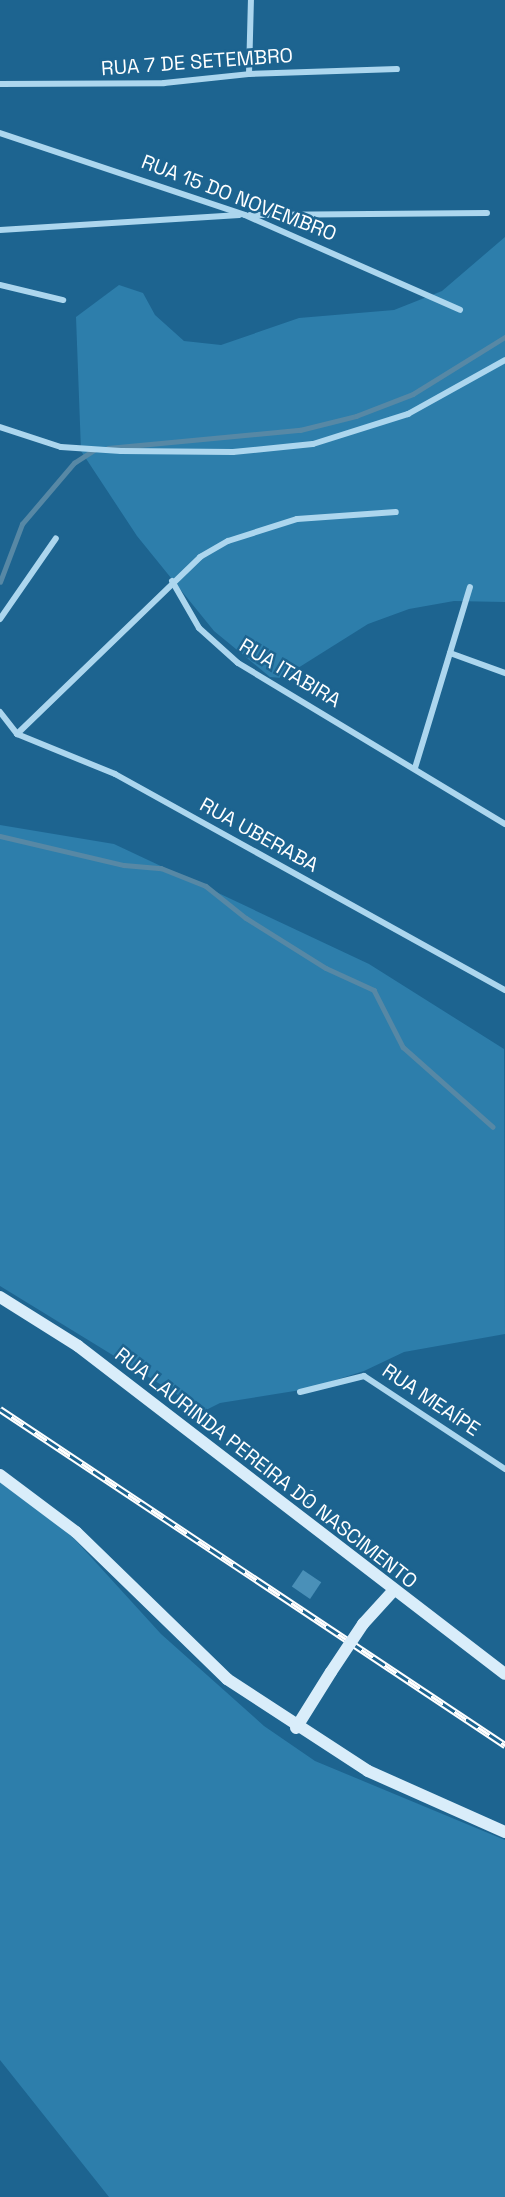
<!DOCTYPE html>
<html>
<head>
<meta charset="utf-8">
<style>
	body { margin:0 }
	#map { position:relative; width:505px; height:2197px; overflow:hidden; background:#1d6490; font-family:"Space Grotesk",sans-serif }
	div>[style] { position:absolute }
	.green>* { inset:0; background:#2d7eab }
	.stream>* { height:4.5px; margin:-2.25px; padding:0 2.25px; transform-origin:2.25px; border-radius:2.25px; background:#5788a5 }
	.building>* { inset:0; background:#4a90b8; transform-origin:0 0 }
	.path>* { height:3px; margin-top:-1.5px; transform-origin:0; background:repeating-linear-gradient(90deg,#acd6ee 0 3px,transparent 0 7.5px) }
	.street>* { height:6px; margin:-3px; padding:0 3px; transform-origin:3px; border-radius:3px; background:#acd6ee }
	.secondary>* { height:12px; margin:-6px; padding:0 6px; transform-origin:6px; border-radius:6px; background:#d9edfa }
	.rail>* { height:7px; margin-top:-3.5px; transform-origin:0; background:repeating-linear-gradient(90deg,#1d6490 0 14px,#fff 0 28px); box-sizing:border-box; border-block:2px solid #fff }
	.secondary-bridge>* { height:12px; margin:-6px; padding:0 6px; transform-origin:6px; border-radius:6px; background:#d9edfa }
	span { translate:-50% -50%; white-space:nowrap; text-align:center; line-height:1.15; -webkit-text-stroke:5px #1d6490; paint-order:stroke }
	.street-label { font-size:20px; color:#fff }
</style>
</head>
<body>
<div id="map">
	<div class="green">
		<i style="clip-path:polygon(505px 237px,505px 602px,454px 601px,409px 609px,368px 624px,282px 678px,270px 677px,214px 631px,137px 536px,81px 451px,76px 317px,119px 285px,143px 293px,155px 315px,184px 341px,221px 345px,299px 318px,394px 310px,442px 291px)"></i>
		<i style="clip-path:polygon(0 825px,114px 844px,369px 964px,504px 1049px,505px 1334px,404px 1352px,364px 1371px,307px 1389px,220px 1403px,204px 1411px,0 1286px)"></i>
		<i style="clip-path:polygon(0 1474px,59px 1522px,161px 1634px,264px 1726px,315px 1761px,505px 1840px,505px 2197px,109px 2197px,0 2060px)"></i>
	</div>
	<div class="stream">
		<i style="left:108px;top:448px;width:193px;rotate:-5.4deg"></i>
		<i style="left:300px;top:430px;width:58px;rotate:-14deg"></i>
		<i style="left:356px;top:416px;width:61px;rotate:-21.1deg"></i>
		<i style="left:413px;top:394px;width:108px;rotate:-31.8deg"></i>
		<i style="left:0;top:582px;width:62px;rotate:-69.2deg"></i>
		<i style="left:22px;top:524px;width:80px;rotate:-49.6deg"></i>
		<i style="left:74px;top:463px;width:24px;rotate:-33deg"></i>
		<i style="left:0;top:836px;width:127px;rotate:13.2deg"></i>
		<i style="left:124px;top:865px;width:37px;rotate:5deg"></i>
		<i style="left:161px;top:868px;width:48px;rotate:21.8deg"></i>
		<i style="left:206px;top:886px;width:51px;rotate:38.7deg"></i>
		<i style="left:246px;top:918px;width:94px;rotate:32deg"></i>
		<i style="left:326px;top:968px;width:53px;rotate:24.6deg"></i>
		<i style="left:374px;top:990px;width:64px;rotate:63deg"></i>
		<i style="left:403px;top:1047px;width:120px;rotate:41.6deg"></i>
	</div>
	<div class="building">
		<i style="left:303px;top:1570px;width:22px;height:20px;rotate:34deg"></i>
	</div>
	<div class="path">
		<i style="left:308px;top:1505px;width:16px;rotate:-75deg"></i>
	</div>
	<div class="street">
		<i style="left:249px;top:74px;width:74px;rotate:-88.5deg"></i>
		<i style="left:0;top:84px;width:164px;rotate:-0.3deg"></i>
		<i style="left:164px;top:83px;width:85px;rotate:-6deg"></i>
		<i style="left:249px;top:74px;width:148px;rotate:-1.9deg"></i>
		<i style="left:0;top:133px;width:258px;rotate:18.5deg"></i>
		<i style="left:245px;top:215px;width:235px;rotate:23.8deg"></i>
		<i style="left:250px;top:215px;width:237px;rotate:-0.5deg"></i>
		<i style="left:0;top:230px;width:240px;rotate:-3.6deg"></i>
		<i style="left:0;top:285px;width:65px;rotate:13.4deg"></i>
		<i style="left:0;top:427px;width:64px;rotate:18.2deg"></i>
		<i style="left:61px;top:447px;width:60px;rotate:3.8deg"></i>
		<i style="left:121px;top:451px;width:112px;rotate:0.5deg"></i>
		<i style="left:233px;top:452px;width:80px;rotate:-5.7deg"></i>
		<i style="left:313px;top:444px;width:100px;rotate:-17.5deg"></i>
		<i style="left:408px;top:414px;width:111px;rotate:-29.1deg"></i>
		<i style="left:172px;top:581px;width:54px;rotate:60.1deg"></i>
		<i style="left:199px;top:628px;width:52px;rotate:41.9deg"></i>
		<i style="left:238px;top:663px;width:312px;rotate:31.1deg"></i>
		<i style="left:0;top:619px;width:98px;rotate:-55.3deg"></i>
		<i style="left:450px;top:653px;width:59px;rotate:20deg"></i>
		<i style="left:0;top:712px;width:28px;rotate:52deg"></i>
		<i style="left:17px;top:734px;width:106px;rotate:22.2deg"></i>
		<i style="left:115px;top:774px;width:446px;rotate:29deg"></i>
		<i style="left:17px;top:734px;width:255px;rotate:-44deg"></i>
		<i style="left:200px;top:557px;width:32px;rotate:-30deg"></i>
		<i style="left:228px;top:541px;width:72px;rotate:-17.7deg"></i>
		<i style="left:297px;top:519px;width:99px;rotate:-4deg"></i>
		<i style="left:415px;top:768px;width:189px;rotate:-73.1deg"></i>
		<i style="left:300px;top:1392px;width:66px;rotate:-14deg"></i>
		<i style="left:364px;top:1376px;width:169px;rotate:33.4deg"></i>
	</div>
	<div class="secondary">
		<i style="left:0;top:1297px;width:92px;rotate:32.1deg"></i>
		<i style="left:78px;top:1346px;width:538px;rotate:37.53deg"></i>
		<i style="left:0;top:1475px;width:95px;rotate:36.9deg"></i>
		<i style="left:76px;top:1532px;width:211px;rotate:44.2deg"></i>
		<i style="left:227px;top:1679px;width:168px;rotate:33.1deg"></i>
		<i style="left:368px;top:1771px;width:150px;rotate:24deg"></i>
		<i style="left:363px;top:1624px;width:45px;rotate:-47.7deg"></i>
		<i style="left:296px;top:1728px;width:66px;rotate:-58deg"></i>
	</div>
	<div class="rail">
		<i style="left:0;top:1409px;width:607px;rotate:33.64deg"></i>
	</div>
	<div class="secondary-bridge">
		<i style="left:331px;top:1672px;width:58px;rotate:-56.3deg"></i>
	</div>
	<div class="street-label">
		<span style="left:197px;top:62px;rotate:-4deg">RUA 7 DE SETEMBRO</span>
		<span style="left:239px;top:198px;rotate:21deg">RUA 15 DO NOVEMBRO</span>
		<span style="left:290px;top:673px;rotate:31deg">RUA ITABIRA</span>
		<span style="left:259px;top:835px;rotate:29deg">RUA UBERABA</span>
		<span style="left:431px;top:1400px;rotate:34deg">RUA MEAÍPE</span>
		<span style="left:266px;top:1468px;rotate:38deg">RUA LAURINDA PEREIRA DO NASCIMENTO</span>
	</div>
</div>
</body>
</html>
